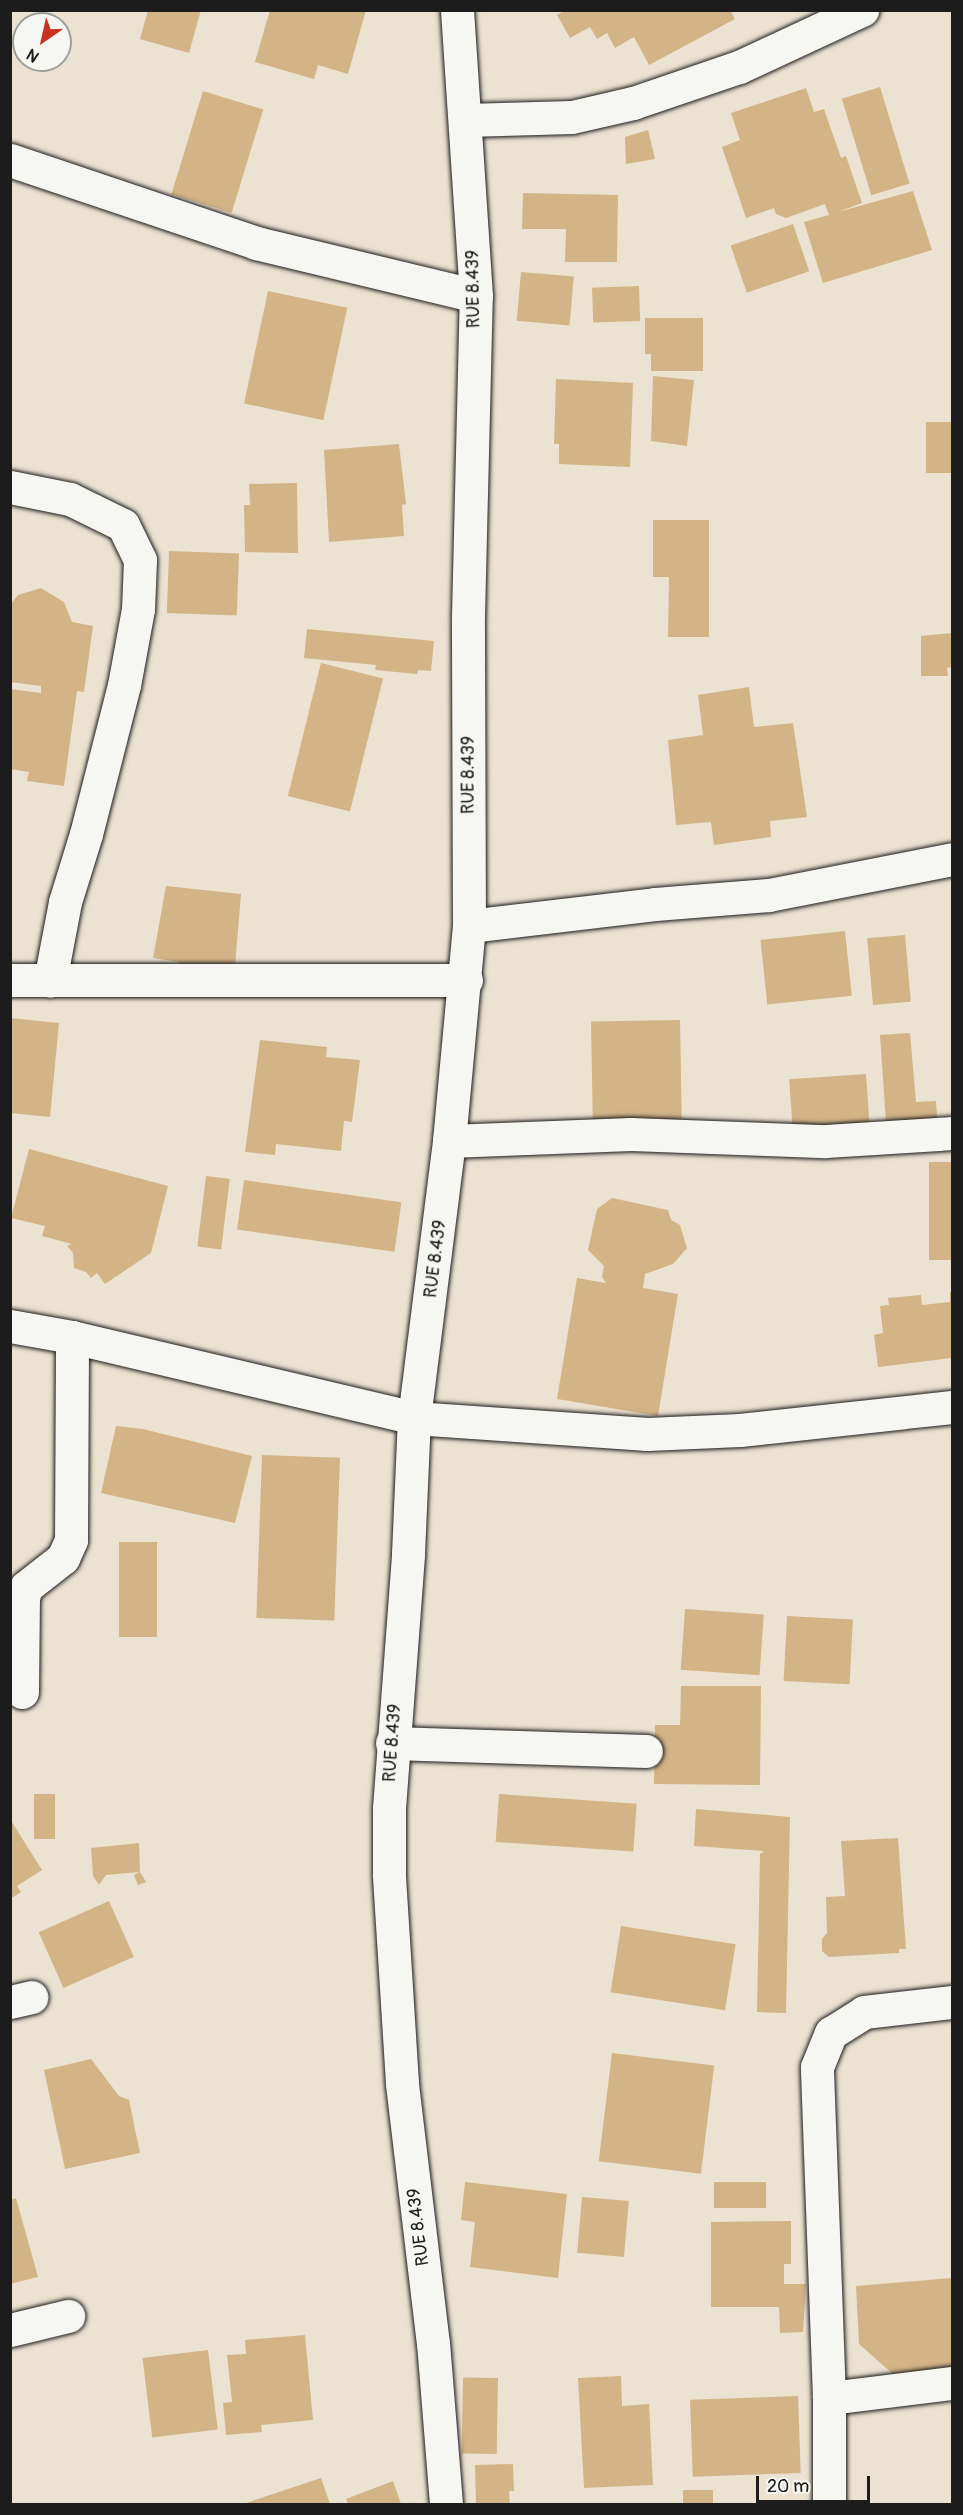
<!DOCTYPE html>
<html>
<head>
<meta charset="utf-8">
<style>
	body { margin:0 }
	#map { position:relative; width:963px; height:2515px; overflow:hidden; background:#ece2d2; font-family:Pangolin,sans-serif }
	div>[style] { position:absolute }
	.building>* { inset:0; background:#d3b487; transform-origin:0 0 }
	.roads { filter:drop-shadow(0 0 2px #1c1c1c) drop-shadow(0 0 2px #1c1c1c) }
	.street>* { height:33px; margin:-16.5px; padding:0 16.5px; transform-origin:16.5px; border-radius:16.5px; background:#f6f6f2 }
	.secondary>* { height:33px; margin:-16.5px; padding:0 16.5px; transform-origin:16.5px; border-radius:16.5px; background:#f6f6f2 }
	span { translate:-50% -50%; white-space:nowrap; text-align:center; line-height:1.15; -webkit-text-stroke:6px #f6f6f2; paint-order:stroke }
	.street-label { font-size:18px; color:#1c1c1c }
	.frame { position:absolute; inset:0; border:12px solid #1c1c1c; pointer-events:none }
	.north { position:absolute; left:12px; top:12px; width:60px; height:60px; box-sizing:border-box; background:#f6f6f2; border:2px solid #9f9f9c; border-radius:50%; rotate:214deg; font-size:16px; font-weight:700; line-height:24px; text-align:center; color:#1c1c1c }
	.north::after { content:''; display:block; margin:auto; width:21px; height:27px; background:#c8321e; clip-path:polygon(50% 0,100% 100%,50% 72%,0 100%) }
	.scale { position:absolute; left:756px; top:2476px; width:114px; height:27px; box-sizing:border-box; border:3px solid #1c1c1c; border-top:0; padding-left:8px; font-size:18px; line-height:21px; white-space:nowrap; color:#1c1c1c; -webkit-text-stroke:4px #f6f6f2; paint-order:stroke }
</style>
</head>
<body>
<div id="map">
	<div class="building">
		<i style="clip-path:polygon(148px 10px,201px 10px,189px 53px,140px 39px)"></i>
		<i style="clip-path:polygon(270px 10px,366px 10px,348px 74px,318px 65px,314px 79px,255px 62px)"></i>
		<i style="clip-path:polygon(566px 10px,730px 10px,735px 19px,649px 65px,634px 37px,615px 48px,607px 33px,597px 39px,590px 27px,570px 38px,557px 15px)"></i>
		<i style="left:880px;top:87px;width:101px;height:40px;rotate:73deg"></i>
		<i style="clip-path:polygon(806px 88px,814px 112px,824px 109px,841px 158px,846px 156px,862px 203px,838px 212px,913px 191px,932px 250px,823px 283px,804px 222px,829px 215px,825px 204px,786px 218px,776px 214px,774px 208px,746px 218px,722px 147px,740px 140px,731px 113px)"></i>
		<i style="left:203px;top:91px;width:63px;height:108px;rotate:17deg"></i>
		<i style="clip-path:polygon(648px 130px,655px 159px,626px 164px,625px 137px)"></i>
		<i style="clip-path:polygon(523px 193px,618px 195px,617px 262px,565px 262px,566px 229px,522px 229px)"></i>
		<i style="left:793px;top:224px;width:50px;height:66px;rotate:71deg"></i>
		<i style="left:521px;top:272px;width:53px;height:49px;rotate:5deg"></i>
		<i style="left:639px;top:286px;width:35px;height:47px;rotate:88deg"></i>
		<i style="left:268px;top:291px;width:81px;height:115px;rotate:12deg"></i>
		<i style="clip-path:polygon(645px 318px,703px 318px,703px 371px,651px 371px,651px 354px,645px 354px)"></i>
		<i style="clip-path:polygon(653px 376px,694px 380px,687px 446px,651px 441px)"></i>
		<i style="clip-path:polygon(556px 379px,633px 383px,630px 467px,559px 464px,559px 444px,554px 444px)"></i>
		<i style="left:952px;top:422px;width:51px;height:26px;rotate:90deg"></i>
		<i style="clip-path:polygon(399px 444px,406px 504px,402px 505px,404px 536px,329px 542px,324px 450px)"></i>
		<i style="clip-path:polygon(297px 483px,298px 553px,245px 552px,244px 505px,250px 505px,249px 484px)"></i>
		<i style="clip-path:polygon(653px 520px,709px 520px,709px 637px,668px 637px,669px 577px,653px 577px)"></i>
		<i style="left:169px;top:551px;width:70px;height:62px;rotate:2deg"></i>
		<i style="clip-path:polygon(41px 588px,64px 602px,72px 622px,93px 626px,84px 692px,77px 691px,64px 786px,27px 781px,29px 772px,10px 769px,10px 689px,41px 693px,41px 686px,10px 682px,10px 605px,18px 595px)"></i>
		<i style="clip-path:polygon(307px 629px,434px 641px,431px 671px,418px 670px,417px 674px,375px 670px,376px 665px,304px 658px)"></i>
		<i style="clip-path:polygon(952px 633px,952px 667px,947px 668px,948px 676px,921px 676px,921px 636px)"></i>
		<i style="left:321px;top:663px;width:64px;height:137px;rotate:14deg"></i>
		<i style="clip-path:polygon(749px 687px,754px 727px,793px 723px,807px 817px,770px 821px,771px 837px,714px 845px,711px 822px,676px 825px,668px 740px,703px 735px,698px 695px)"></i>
		<i style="clip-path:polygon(166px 886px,241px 894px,234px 978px,177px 971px,179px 962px,153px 958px)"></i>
		<i style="left:845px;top:931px;width:65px;height:85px;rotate:84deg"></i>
		<i style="left:905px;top:935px;width:67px;height:38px;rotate:85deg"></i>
		<i style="clip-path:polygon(10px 1018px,59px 1023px,50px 1117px,10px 1113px)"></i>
		<i style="left:680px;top:1020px;width:106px;height:89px;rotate:89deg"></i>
		<i style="clip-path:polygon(910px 1033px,916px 1102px,936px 1101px,938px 1133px,887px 1137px,880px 1035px)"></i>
		<i style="clip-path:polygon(260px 1040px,327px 1047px,326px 1057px,360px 1060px,352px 1122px,344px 1121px,341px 1151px,276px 1144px,275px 1155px,245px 1152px)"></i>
		<i style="left:866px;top:1074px;width:65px;height:77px;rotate:86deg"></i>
		<i style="clip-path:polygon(29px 1149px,168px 1186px,151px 1253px,105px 1284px,97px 1273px,91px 1278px,86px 1272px,74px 1268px,73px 1253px,67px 1246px,72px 1244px,42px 1236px,45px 1226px,11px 1218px)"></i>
		<i style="left:952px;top:1162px;width:98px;height:23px;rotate:90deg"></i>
		<i style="left:206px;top:1176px;width:24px;height:71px;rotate:7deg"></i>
		<i style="left:244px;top:1180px;width:159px;height:50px;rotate:8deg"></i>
		<i style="clip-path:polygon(612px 1198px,668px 1210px,671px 1220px,680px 1225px,687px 1248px,673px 1264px,645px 1274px,643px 1288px,678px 1294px,658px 1416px,557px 1399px,577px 1278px,606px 1283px,602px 1277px,604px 1266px,588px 1250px,597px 1209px)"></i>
		<i style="clip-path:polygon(950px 1292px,952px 1292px,952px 1358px,878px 1367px,874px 1335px,883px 1333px,880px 1306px,889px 1305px,888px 1298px,921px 1295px,922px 1305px,950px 1302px)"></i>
		<i style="clip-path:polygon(116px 1426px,143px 1429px,252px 1456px,235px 1523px,101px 1493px)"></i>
		<i style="left:262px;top:1455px;width:78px;height:163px;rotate:2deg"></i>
		<i style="left:119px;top:1542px;width:38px;height:95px"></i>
		<i style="left:685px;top:1609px;width:79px;height:61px;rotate:4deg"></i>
		<i style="left:787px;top:1616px;width:66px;height:65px;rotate:3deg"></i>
		<i style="clip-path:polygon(681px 1686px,761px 1686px,760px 1785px,654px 1784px,655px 1725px,680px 1725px)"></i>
		<i style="left:34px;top:1794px;width:21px;height:45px"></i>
		<i style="left:499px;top:1794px;width:138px;height:48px;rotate:4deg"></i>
		<i style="clip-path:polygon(696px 1809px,790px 1817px,786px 2013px,757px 2012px,760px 1854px,764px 1851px,694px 1846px)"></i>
		<i style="clip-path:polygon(10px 1819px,42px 1870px,17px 1886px,21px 1892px,10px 1899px)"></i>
		<i style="clip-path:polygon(898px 1838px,906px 1949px,899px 1949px,899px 1953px,829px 1957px,822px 1951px,822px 1939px,827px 1933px,826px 1897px,845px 1896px,841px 1841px)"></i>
		<i style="clip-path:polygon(139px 1843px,140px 1872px,146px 1882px,138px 1885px,134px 1875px,139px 1872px,106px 1875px,99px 1885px,93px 1876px,91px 1848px)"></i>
		<i style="left:109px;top:1901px;width:61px;height:77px;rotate:66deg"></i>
		<i style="left:621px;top:1926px;width:116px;height:67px;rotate:9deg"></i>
		<i style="left:612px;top:2053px;width:103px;height:109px;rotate:7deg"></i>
		<i style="clip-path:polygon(91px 2059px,119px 2096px,129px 2100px,140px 2153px,65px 2169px,44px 2070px)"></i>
		<i style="clip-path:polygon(465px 2182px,567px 2194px,558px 2278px,470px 2267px,475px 2222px,461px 2220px)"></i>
		<i style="left:766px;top:2182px;width:26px;height:52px;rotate:90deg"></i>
		<i style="left:582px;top:2197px;width:47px;height:56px;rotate:5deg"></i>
		<i style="clip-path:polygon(16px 2198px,38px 2277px,10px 2284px,10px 2200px)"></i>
		<i style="clip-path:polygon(791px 2221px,791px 2264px,784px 2264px,784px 2284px,806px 2284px,803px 2332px,780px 2333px,779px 2307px,711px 2307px,711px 2222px)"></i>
		<i style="clip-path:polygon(952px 2278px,952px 2369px,894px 2375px,859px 2344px,856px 2286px)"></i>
		<i style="clip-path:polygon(305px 2335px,313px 2420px,261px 2425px,262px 2432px,226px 2435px,223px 2403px,232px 2402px,227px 2355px,246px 2354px,245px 2340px)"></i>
		<i style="left:208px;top:2350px;width:80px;height:66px;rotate:83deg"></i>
		<i style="clip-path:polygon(621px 2376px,622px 2406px,649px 2404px,653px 2485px,584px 2488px,578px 2378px)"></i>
		<i style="left:498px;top:2378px;width:76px;height:35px;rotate:91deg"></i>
		<i style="left:798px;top:2396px;width:77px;height:108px;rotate:88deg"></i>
		<i style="clip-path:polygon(513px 2464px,514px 2491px,509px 2491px,510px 2504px,476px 2504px,475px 2465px)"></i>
		<i style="clip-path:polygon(321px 2478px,330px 2504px,243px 2504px)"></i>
		<i style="clip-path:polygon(393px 2481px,401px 2504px,348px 2504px,346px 2499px)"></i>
		<i style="left:683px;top:2490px;width:30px;height:14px"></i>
	</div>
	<div class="roads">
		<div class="street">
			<i style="left:466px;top:120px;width:106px;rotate:-1.6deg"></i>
			<i style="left:572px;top:117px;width:63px;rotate:-12.9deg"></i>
			<i style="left:633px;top:103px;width:112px;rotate:-18.8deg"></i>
			<i style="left:739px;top:67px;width:136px;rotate:-24.9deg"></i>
			<i style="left:10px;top:160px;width:260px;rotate:18.6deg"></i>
			<i style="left:256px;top:243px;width:226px;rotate:13.5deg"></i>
			<i style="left:10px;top:487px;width:61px;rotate:11.3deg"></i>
			<i style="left:70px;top:499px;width:59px;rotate:26.1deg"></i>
			<i style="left:123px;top:525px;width:39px;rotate:64deg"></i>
			<i style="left:140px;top:560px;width:49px;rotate:92.3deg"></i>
			<i style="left:138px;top:609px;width:77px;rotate:100.4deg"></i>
			<i style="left:124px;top:685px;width:154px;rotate:104.3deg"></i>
			<i style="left:86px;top:834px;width:71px;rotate:107.2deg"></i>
			<i style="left:65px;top:902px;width:80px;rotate:100.8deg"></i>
			<i style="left:469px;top:926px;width:187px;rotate:-6.7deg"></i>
			<i style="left:655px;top:904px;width:114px;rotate:-4.5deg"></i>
			<i style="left:769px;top:895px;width:187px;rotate:-11.1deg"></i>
			<i style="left:10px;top:980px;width:456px"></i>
			<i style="left:449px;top:1141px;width:182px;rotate:-2.2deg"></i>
			<i style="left:631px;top:1134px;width:195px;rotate:2.1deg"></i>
			<i style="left:826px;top:1141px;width:126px;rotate:-3.6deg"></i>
			<i style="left:10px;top:1326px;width:63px;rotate:10.1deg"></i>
			<i style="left:72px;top:1337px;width:351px;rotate:13.3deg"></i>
			<i style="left:414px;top:1418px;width:234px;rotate:3.9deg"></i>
			<i style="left:647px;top:1434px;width:93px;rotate:-2.5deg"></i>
			<i style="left:740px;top:1430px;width:213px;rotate:-6.2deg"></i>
			<i style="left:22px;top:1692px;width:94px;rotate:-89.4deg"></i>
			<i style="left:23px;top:1598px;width:11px;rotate:-75deg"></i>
			<i style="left:26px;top:1587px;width:47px;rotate:-38.1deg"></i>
			<i style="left:63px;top:1558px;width:20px;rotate:-66deg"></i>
			<i style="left:71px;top:1540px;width:203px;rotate:-89.7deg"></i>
			<i style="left:392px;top:1743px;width:254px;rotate:1.8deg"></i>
			<i style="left:10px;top:2002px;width:22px;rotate:-13deg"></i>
			<i style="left:10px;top:2330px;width:60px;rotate:-13.6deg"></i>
			<i style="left:829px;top:2398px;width:124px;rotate:-7deg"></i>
			<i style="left:829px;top:2504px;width:106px;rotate:-90deg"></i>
			<i style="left:829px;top:2398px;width:331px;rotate:-92.1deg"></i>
			<i style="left:817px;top:2067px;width:37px;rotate:-68deg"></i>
			<i style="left:831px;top:2033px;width:39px;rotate:-32deg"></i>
			<i style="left:864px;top:2012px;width:89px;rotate:-6.5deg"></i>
		</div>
		<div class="secondary">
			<i style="left:446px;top:2504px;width:161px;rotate:-94.6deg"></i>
			<i style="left:433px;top:2344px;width:263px;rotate:-96.8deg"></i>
			<i style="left:402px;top:2083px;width:209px;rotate:-93.6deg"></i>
			<i style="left:389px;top:1874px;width:66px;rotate:-90deg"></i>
			<i style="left:389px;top:1808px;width:255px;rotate:-85.7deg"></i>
			<i style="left:408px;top:1554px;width:136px;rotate:-87.5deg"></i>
			<i style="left:414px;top:1418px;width:279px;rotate:-82.8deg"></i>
			<i style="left:449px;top:1141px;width:216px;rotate:-84.7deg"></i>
			<i style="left:469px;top:926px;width:310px;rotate:-90.2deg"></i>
			<i style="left:468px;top:616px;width:320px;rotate:-88.6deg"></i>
			<i style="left:476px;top:296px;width:287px;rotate:-93.8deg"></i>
		</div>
	</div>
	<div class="street-label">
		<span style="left:474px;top:289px;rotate:-91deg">RUE 8.439</span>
		<span style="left:469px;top:775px;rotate:-90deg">RUE 8.439</span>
		<span style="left:436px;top:1259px;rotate:-83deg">RUE 8.439</span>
		<span style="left:393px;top:1743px;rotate:-86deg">RUE 8.439</span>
		<span style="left:419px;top:2227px;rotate:-97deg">RUE 8.439</span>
	</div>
	<div class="frame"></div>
	<div class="north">N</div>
	<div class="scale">20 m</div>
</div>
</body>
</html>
